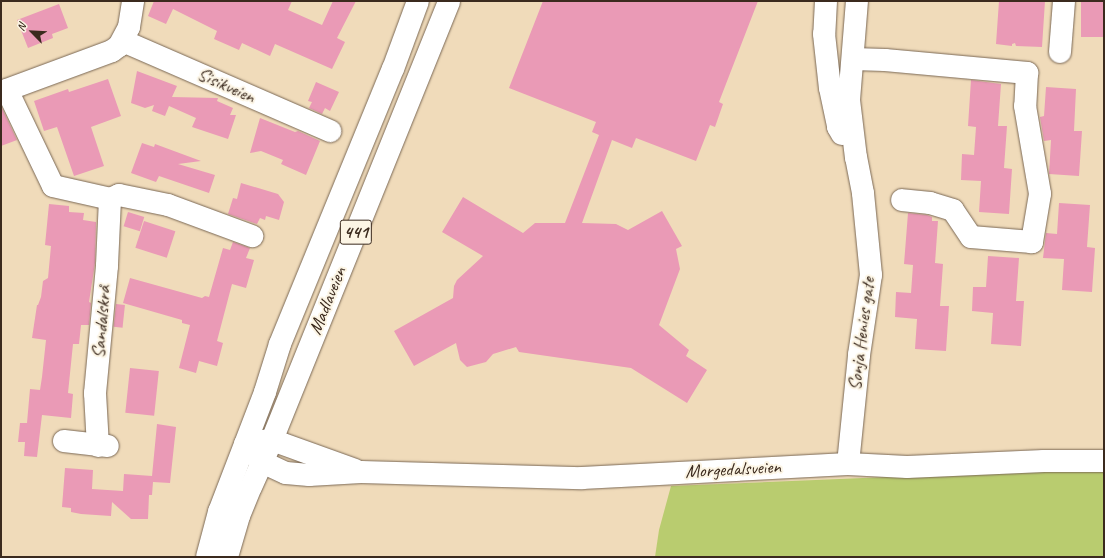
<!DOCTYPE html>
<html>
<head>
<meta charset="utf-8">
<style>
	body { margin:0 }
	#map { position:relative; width:1105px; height:558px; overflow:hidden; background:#f0dbba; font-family:Caveat,sans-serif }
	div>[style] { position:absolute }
	.green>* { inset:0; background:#b9cc6f }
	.building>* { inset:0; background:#ea9ab6; transform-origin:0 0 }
	.roads { filter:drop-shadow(0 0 1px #7a6855) drop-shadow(0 0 1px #7a6855) }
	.minor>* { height:22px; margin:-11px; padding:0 11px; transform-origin:11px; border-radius:11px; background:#fff }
	.major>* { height:22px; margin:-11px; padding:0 11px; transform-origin:11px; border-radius:11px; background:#fff }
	span { translate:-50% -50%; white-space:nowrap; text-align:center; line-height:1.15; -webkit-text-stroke:4px #fcf5e5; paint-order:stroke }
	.shield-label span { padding:1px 3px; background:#fcf5e5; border:1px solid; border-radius:3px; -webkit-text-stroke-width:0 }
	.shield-label { font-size:18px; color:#3b2a1e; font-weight:700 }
	.street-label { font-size:19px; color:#3b2a1e }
	.frame { position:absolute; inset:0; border:2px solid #3b2a1e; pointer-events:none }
	.north { position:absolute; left:12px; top:12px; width:40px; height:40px; -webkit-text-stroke:3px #fcf5e5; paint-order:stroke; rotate:294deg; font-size:11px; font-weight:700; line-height:16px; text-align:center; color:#3b2a1e }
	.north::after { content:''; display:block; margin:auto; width:14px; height:18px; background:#3b2a1e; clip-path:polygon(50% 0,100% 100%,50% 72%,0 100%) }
</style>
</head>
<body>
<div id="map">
	<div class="green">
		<i style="clip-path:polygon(1104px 468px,1104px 557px,655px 557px,659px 530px,671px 486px)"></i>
	</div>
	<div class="building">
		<i style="clip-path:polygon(154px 1px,292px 1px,288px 10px,322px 25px,333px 1px,356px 1px,337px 38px,345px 42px,332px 69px,275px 44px,270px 56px,242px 43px,239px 50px,214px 39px,217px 31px,173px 9px,166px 24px,148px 16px)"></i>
		<i style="clip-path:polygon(543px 1px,758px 1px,719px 102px,723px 104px,715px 127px,710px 125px,696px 161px,636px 138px,632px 148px,612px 140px,582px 223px,616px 224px,628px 230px,662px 211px,682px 246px,676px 249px,680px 269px,659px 325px,689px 350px,686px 356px,707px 370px,687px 403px,631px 368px,519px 352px,516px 347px,493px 354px,486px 362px,467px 367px,460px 360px,456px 343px,414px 366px,394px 331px,453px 298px,454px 286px,457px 280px,483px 256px,442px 232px,463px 197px,523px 233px,535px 223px,565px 223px,599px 135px,592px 132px,596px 122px,509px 88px)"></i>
		<i style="clip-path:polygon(999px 1px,1045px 1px,1042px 47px,1016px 46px,1015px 43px,1012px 44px,1012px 46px,996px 44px)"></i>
		<i style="left:1081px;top:1px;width:23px;height:36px"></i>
		<i style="clip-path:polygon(59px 4px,68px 28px,52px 34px,53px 38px,28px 48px,17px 20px)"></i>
		<i style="clip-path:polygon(137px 71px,177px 86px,172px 97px,218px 98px,217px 101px,233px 108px,230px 115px,236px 115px,228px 139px,192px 127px,196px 118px,169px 106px,165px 116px,152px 111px,154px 105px,145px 108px,131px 103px)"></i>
		<i style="clip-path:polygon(108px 79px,121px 116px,91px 127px,104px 166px,74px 176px,57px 127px,44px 131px,34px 101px,68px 89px,69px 92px)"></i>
		<i style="clip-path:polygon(971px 80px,1001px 84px,998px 126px,1007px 126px,1004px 168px,1012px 169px,1009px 214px,979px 212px,981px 181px,961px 180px,962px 154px,974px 155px,976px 127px,968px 126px)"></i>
		<i style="clip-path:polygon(316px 82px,339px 92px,330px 111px,325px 108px,322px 114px,309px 108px,312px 102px,308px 101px)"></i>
		<i style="clip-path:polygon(1046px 87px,1076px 89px,1074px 131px,1082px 131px,1079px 176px,1049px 174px,1051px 140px,1044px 141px,1040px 117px,1044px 116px)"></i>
		<i style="clip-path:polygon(1px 106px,17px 140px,1px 146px)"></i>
		<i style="clip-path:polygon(260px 118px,295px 132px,298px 131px,320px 141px,306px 175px,281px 164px,283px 160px,261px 151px,250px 153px)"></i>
		<i style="clip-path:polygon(142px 143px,154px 147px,155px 144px,201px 161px,178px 164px,215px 175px,209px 193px,159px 176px,156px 182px,131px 173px)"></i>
		<i style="clip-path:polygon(241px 183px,278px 194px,284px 202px,279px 220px,266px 216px,265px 220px,260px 218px,257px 224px,228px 214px,233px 198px,237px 199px)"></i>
		<i style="clip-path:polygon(1059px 203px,1090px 205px,1087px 247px,1095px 248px,1092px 292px,1062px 290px,1064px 259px,1043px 258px,1046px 233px,1057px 234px)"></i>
		<i style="clip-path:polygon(49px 204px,69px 206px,69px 212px,84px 213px,83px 220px,96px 222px,95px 263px,89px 302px,91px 303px,89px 325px,81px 325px,79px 344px,73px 344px,68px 393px,73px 394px,71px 418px,42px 415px,37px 457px,24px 456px,25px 442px,18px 442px,20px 423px,27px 423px,30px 389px,40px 390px,42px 377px,46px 340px,32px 338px,37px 305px,38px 305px,41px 297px,43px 281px,48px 278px,51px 246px,45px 245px)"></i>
		<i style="left:128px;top:212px;width:17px;height:15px;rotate:17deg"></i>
		<i style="clip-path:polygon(908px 213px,927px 215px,932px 217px,932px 221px,938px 221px,935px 263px,943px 264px,940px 306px,949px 306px,946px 351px,915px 349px,917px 319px,895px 317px,896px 292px,911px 293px,913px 265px,904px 264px)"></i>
		<i style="left:144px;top:221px;width:33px;height:28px;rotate:18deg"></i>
		<i style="clip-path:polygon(233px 242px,250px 248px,246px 258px,254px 260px,246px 288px,232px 284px,217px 341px,223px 343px,217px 366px,199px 361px,196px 373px,179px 368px,190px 325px,182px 323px,182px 320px,123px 303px,130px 278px,202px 298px,205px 296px,209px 297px,223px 248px,230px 250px)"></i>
		<i style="clip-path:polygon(988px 256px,1019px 258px,1016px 301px,1024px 301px,1021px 346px,991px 344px,993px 313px,972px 311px,973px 287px,986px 287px)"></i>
		<i style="left:116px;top:304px;width:9px;height:23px;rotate:6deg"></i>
		<i style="left:130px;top:368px;width:29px;height:45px;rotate:6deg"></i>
		<i style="clip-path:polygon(157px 424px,176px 427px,170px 483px,153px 482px,152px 495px,149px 495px,148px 519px,131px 519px,112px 502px,111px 516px,81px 514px,71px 512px,71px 508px,62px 507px,65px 468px,93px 470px,92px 489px,123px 491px,124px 474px,152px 476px)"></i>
	</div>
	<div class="roads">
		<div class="minor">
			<i style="left:826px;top:1px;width:33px;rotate:93deg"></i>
			<i style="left:824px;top:34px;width:54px;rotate:83.7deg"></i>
			<i style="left:830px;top:88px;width:40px;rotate:78deg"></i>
			<i style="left:838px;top:127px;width:8px;rotate:60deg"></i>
			<i style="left:123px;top:41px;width:226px;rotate:23.5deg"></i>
			<i style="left:1060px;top:52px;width:51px;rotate:-85.5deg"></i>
			<i style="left:853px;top:59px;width:32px;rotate:2deg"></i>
			<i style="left:885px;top:60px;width:143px;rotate:5.2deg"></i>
			<i style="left:1027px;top:73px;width:33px;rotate:93deg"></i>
			<i style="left:1025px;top:106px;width:89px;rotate:80.3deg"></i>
			<i style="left:1040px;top:194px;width:49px;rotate:99.5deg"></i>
			<i style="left:1032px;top:242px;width:61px;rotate:-175.3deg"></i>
			<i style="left:971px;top:237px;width:32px;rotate:-124deg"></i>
			<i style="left:953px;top:210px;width:24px;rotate:-163deg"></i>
			<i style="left:930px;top:203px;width:28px;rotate:-174deg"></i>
			<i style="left:7px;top:90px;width:106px;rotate:64.4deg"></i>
			<i style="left:53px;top:186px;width:58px;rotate:12.8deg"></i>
			<i style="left:110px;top:199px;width:67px;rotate:92.6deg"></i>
			<i style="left:107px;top:266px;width:128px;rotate:95.4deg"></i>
			<i style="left:95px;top:393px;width:53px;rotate:86.8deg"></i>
			<i style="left:1px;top:92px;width:118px;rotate:-20.3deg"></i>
			<i style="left:112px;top:51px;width:9px;rotate:-36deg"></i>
			<i style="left:119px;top:46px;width:21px;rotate:-62deg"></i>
			<i style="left:129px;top:27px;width:26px;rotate:-81deg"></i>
			<i style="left:110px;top:199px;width:10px;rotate:-24deg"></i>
			<i style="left:119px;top:195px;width:50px;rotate:11.5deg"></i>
			<i style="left:168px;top:205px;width:90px;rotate:20.3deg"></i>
			<i style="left:64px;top:441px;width:44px;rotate:6.5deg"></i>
			<i style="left:255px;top:442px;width:17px;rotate:-7deg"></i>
			<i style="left:272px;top:440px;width:88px;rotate:19.9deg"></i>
			<i style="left:245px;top:444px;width:25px;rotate:47deg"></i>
			<i style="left:262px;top:462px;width:26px;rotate:25deg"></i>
			<i style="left:286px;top:473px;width:23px;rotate:5deg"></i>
			<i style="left:309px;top:475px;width:52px;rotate:-3.3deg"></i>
			<i style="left:361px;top:472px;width:221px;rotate:1.6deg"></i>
			<i style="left:582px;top:478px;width:266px;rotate:-3deg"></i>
			<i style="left:848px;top:464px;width:59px;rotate:2.9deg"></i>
			<i style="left:907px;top:467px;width:137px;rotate:-2.5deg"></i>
			<i style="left:1044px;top:461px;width:60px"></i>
			<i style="left:848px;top:464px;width:110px;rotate:-84.2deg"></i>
			<i style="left:859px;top:355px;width:81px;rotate:-81.5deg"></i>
			<i style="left:871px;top:275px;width:82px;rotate:-95.6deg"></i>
			<i style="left:863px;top:193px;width:36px;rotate:-101deg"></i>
			<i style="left:856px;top:158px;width:58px;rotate:-96.9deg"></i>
			<i style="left:849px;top:100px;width:99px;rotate:-85.4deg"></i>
		</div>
		<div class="major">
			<i style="left:207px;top:557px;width:47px;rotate:-75.1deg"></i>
			<i style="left:219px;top:512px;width:129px;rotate:-69deg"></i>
			<i style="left:265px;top:392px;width:50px;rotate:-72.6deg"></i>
			<i style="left:280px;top:344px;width:297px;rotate:-67.7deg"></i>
			<i style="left:393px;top:69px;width:72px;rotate:-69.8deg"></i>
			<i style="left:227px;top:557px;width:43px;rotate:-73.7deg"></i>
			<i style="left:239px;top:516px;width:31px;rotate:-68deg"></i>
			<i style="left:251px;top:487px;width:51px;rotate:-65.9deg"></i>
			<i style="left:272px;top:440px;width:473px;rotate:-68deg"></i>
		</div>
	</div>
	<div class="shield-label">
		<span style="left:356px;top:232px">441</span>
	</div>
	<div class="street-label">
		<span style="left:226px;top:86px;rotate:24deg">Sisikveien</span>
		<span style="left:328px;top:301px;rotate:-68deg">Madlaveien</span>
		<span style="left:102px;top:322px;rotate:-85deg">Sandalskrå</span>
		<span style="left:862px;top:334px;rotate:-83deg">Sonja Henies gate</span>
		<span style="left:733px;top:470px;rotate:-3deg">Morgedalsveien</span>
	</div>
	<div class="frame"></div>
	<div class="north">N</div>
</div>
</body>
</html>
